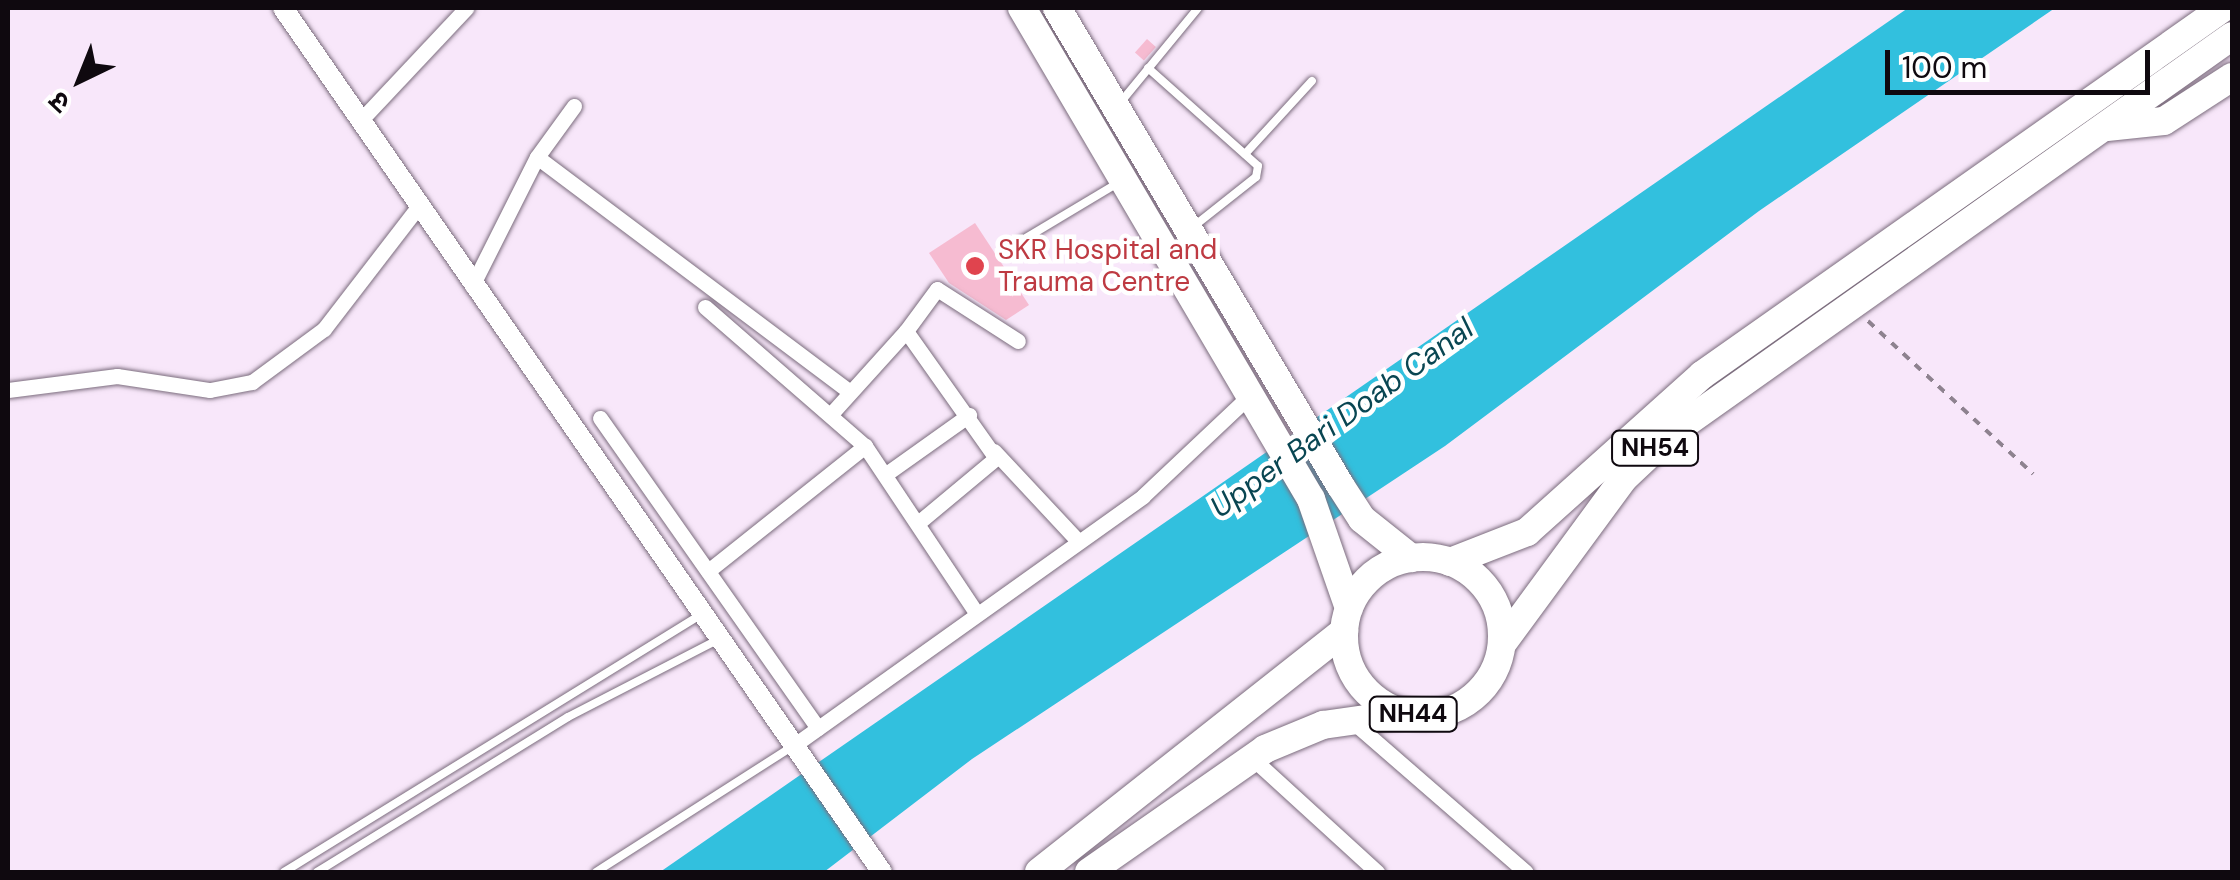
<!DOCTYPE html>
<html>
<head>
<meta charset="utf-8">
<style>
	body { margin:0 }
	#map { position:relative; width:2240px; height:880px; overflow:hidden; background:#f8e7fa; font-family:"DM Sans","Noto Sans Devanagari",sans-serif }
	div>[style] { position:absolute }
	.water>* { inset:0; background:#32c0de }
	.building>* { inset:0; background:#f6bbd1; transform-origin:0 0 }
	.path>* { height:4px; margin-top:-2px; transform-origin:0; background:repeating-linear-gradient(90deg,#8e828f 0 8px,transparent 0 16px) }
	.roads { filter:drop-shadow(0 0 2px #7b6c7d) drop-shadow(0 0 2px #7b6c7d) }
	.service>* { height:8px; margin:-4px; padding:0 4px; transform-origin:4px; border-radius:4px; background:#fff }
	.minor>* { height:15px; margin:-7.5px; padding:0 7.5px; transform-origin:7.5px; border-radius:7.5px; background:#fff }
	.tertiary>* { height:20px; margin:-10px; padding:0 10px; transform-origin:10px; border-radius:10px; background:#fff }
	.trunk>* { height:28px; margin:-14px; padding:0 14px; transform-origin:14px; border-radius:14px; background:#fff }
	.trunk>.ring { margin:-14px; padding:0; box-sizing:content-box; background:none; border:28px solid #fff; border-radius:50% }
	.dots>* { width:28px; height:28px; translate:-50% -50%; box-sizing:border-box; border:5px solid #fff; border-radius:50% }
	span { translate:-50% -50%; white-space:nowrap; text-align:center; line-height:1.15; -webkit-text-stroke:9px #fff; paint-order:stroke }
	.shield-label span { padding:2px 8px; background:#fff; border:2px solid; border-radius:8px; -webkit-text-stroke-width:0 }
	.shield-label { font-size:25px; color:#0f090f; font-weight:700 }
	.health-label { font-size:28px; color:#be3a42 }
	.left { translate:0 -50%; text-align:left }
	.water-label { font-size:30px; color:#094652; font-style:italic }
	.frame { position:absolute; inset:0; border:10px solid #0f090f; pointer-events:none }
	.north { position:absolute; left:30px; top:30px; width:100px; height:100px; -webkit-text-stroke:8px #fff; paint-order:stroke; rotate:223deg; font-size:28px; font-weight:700; line-height:40px; text-align:center; color:#0f090f }
	.north::after { content:''; display:block; margin:auto; width:35px; height:45px; background:#0f090f; clip-path:polygon(50% 0,100% 100%,50% 72%,0 100%) }
	.scale { position:absolute; left:1885px; top:50px; width:265px; height:45px; box-sizing:border-box; border:5px solid #0f090f; border-top:0; padding-left:12px; font-size:30px; line-height:35px; white-space:nowrap; color:#0f090f; -webkit-text-stroke:8px #fff; paint-order:stroke }
</style>
</head>
<body>
<div id="map">
	<div class="water">
		<i style="clip-path:polygon(1908px 8px,2055px 8px,1759px 211px,1445px 446px,972px 759px,824px 872px,660px 872px)"></i>
	</div>
	<div class="building">
		<i style="left:1147px;top:39px;width:12px;height:18px;rotate:42deg"></i>
		<i style="clip-path:polygon(975px 223px,1029px 305px,1006px 320px,949px 283px,929px 253px)"></i>
	</div>
	<div class="path">
		<i style="left:1868px;top:321px;width:225px;rotate:42.8deg"></i>
	</div>
	<div class="roads">
		<div class="service">
			<i style="left:1148px;top:68px;width:147px;rotate:41.7deg"></i>
			<i style="left:1258px;top:166px;width:11px;rotate:100deg"></i>
			<i style="left:1256px;top:177px;width:80px;rotate:141.6deg"></i>
			<i style="left:1120px;top:103px;width:123px;rotate:-50.6deg"></i>
			<i style="left:1245px;top:154px;width:99px;rotate:-47.5deg"></i>
			<i style="left:1021px;top:241px;width:113px;rotate:-30.9deg"></i>
			<i style="left:284px;top:872px;width:489px;rotate:-31.7deg"></i>
			<i style="left:317px;top:872px;width:295px;rotate:-31.7deg"></i>
			<i style="left:568px;top:717px;width:168px;rotate:-27.3deg"></i>
			<i style="left:596px;top:872px;width:234px;rotate:-32.6deg"></i>
		</div>
		<div class="minor">
			<i style="left:361px;top:120px;width:154px;rotate:-46.8deg"></i>
			<i style="left:537px;top:157px;width:63px;rotate:-54deg"></i>
			<i style="left:472px;top:286px;width:144px;rotate:-63.3deg"></i>
			<i style="left:537px;top:157px;width:391px;rotate:36.9deg"></i>
			<i style="left:705px;top:307px;width:212px;rotate:41deg"></i>
			<i style="left:865px;top:446px;width:198px;rotate:56.3deg"></i>
			<i style="left:906px;top:331px;width:52px;rotate:-53.6deg"></i>
			<i style="left:937px;top:289px;width:96px;rotate:32.7deg"></i>
			<i style="left:8px;top:390px;width:110px;rotate:-7.3deg"></i>
			<i style="left:117px;top:376px;width:94px;rotate:8.6deg"></i>
			<i style="left:210px;top:390px;width:43px;rotate:-10.8deg"></i>
			<i style="left:252px;top:382px;width:89px;rotate:-36.4deg"></i>
			<i style="left:324px;top:329px;width:154px;rotate:-52.4deg"></i>
			<i style="left:831px;top:414px;width:112px;rotate:-47.9deg"></i>
			<i style="left:906px;top:331px;width:156px;rotate:54.7deg"></i>
			<i style="left:996px;top:458px;width:102px;rotate:140.2deg"></i>
			<i style="left:600px;top:418px;width:379px;rotate:54.9deg"></i>
			<i style="left:994px;top:451px;width:122px;rotate:47deg"></i>
			<i style="left:886px;top:474px;width:102px;rotate:-35.4deg"></i>
			<i style="left:708px;top:571px;width:201px;rotate:-38.5deg"></i>
			<i style="left:1352px;top:721px;width:230px;rotate:41deg"></i>
			<i style="left:793px;top:746px;width:430px;rotate:-35.5deg"></i>
			<i style="left:1143px;top:496px;width:144px;rotate:-43.3deg"></i>
			<i style="left:1251px;top:757px;width:171px;rotate:42.4deg"></i>
		</div>
		<div class="tertiary">
			<i style="left:283px;top:8px;width:1051px;rotate:55.27deg"></i>
		</div>
		<div class="trunk">
			<i style="left:1022px;top:8px;width:570px;rotate:59.52deg"></i>
			<i style="left:1311px;top:499px;width:115px;rotate:70.8deg"></i>
			<i style="left:1057px;top:8px;width:555px;rotate:59.32deg"></i>
			<i style="left:1340px;top:485px;width:40px;rotate:57.1deg"></i>
			<i style="left:1362px;top:519px;width:63px;rotate:38.5deg"></i>
			<i style="left:2107px;top:127px;width:57px;rotate:-6deg"></i>
			<i style="left:2164px;top:121px;width:81px;rotate:-32.9deg"></i>
			<i class="ring" style="left:1344px;top:557px;width:130px;height:130px"></i>
			<i style="left:1450px;top:562px;width:83px;rotate:-21.3deg"></i>
			<i style="left:1527px;top:532px;width:235px;rotate:-41.9deg"></i>
			<i style="left:1702px;top:375px;width:637px;rotate:-35.16deg"></i>
			<i style="left:1502px;top:644px;width:206px;rotate:-53.7deg"></i>
			<i style="left:1624px;top:478px;width:67px;rotate:-43.2deg"></i>
			<i style="left:1673px;top:432px;width:685px;rotate:-35.31deg"></i>
			<i style="left:1039px;top:872px;width:389px;rotate:-38.3deg"></i>
			<i style="left:1089px;top:872px;width:215px;rotate:-34.9deg"></i>
			<i style="left:1265px;top:749px;width:63px;rotate:-22.5deg"></i>
			<i style="left:1323px;top:725px;width:78px;rotate:-8.1deg"></i>
		</div>
	</div>
	<div class="dots">
		<i style="left:975px;top:266px;background:#e0444e"></i>
	</div>
	<div class="shield-label">
		<span style="left:1655px;top:448px">NH54</span>
		<span style="left:1413px;top:714px">NH44</span>
	</div>
	<div class="health-label">
		<span class="left" style="left:998px;top:266px">SKR Hospital and<br>Trauma Centre</span>
	</div>
	<div class="water-label">
		<span style="left:1342px;top:418px;rotate:-36deg">Upper Bari Doab Canal</span>
	</div>
	<div class="frame"></div>
	<div class="north">उ</div>
	<div class="scale">100 m</div>
</div>
</body>
</html>
